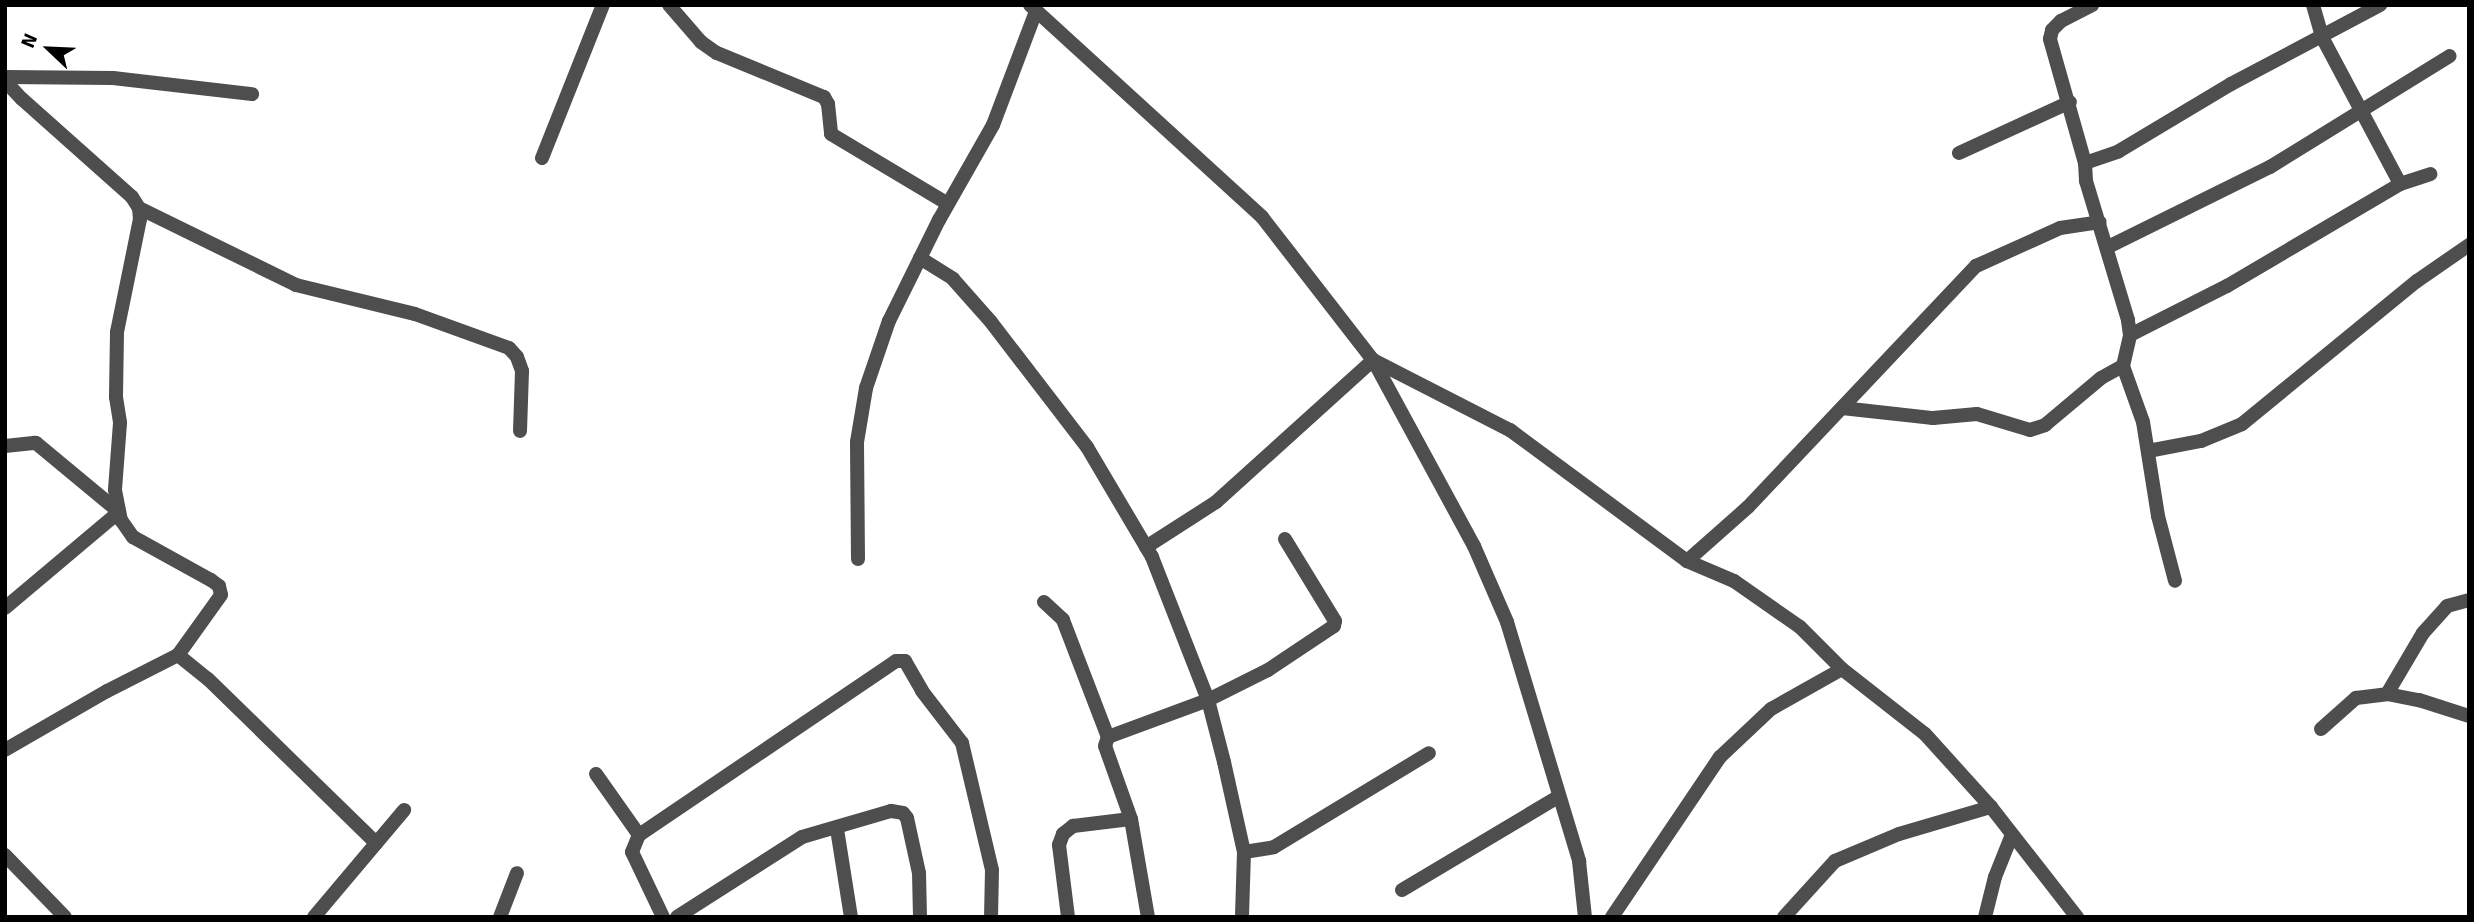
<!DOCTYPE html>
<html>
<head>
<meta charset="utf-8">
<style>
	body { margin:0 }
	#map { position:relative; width:2474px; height:922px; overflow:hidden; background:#fff; font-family:Signika,sans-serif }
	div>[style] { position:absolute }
	.minor>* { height:14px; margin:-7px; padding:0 7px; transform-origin:7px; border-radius:7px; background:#4e4e4e }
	span { translate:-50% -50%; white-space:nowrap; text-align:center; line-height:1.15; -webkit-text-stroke:7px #fff; paint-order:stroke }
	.frame { position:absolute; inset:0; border:7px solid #000; pointer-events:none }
	.north { position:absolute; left:14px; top:14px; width:70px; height:70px; -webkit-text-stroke:5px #fff; paint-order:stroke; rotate:293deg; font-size:19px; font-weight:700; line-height:28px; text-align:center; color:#000 }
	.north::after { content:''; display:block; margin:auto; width:24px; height:32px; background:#000; clip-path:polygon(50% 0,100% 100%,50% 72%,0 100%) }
</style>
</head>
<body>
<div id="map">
	<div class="minor">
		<i style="left:669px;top:5px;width:49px;rotate:49.1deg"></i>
		<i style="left:701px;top:42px;width:19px;rotate:35deg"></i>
		<i style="left:717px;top:53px;width:116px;rotate:22.4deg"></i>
		<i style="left:824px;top:97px;width:8px;rotate:60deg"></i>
		<i style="left:828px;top:104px;width:30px;rotate:84deg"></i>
		<i style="left:831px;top:134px;width:136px;rotate:30.9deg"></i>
		<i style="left:1030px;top:5px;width:314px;rotate:42.4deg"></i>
		<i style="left:1262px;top:217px;width:181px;rotate:52.2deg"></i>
		<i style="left:1373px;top:360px;width:212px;rotate:61.5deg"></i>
		<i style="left:1474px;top:546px;width:83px;rotate:66.5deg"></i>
		<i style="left:1507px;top:622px;width:250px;rotate:73.2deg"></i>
		<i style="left:1579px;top:861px;width:56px;rotate:83.9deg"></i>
		<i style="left:2313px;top:5px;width:33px;rotate:74deg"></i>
		<i style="left:2322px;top:37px;width:166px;rotate:62deg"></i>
		<i style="left:5px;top:77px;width:108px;rotate:0.5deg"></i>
		<i style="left:113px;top:78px;width:140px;rotate:6.6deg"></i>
		<i style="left:5px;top:81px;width:25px;rotate:47deg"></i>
		<i style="left:22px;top:99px;width:147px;rotate:41.7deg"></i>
		<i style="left:132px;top:197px;width:13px;rotate:58deg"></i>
		<i style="left:139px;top:208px;width:11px;rotate:85deg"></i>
		<i style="left:140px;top:219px;width:115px;rotate:101.5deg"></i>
		<i style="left:117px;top:332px;width:65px;rotate:90.9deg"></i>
		<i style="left:116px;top:397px;width:26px;rotate:81deg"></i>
		<i style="left:120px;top:423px;width:67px;rotate:94.3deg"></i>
		<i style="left:115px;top:490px;width:31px;rotate:79deg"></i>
		<i style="left:121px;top:520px;width:21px;rotate:55deg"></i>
		<i style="left:133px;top:537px;width:89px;rotate:28.9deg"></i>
		<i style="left:211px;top:580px;width:10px;rotate:37deg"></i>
		<i style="left:219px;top:586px;width:9px;rotate:77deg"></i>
		<i style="left:221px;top:595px;width:74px;rotate:125.6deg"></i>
		<i style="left:178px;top:655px;width:80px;rotate:153.1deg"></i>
		<i style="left:107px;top:691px;width:118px;rotate:150deg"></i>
		<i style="left:1959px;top:153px;width:122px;rotate:-24.7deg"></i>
		<i style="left:542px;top:158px;width:165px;rotate:-68.3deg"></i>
		<i style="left:2085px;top:163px;width:129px;rotate:-105.8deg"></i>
		<i style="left:2050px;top:39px;width:9px;rotate:-77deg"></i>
		<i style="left:2052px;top:30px;width:13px;rotate:-45deg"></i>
		<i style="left:2061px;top:21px;width:35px;rotate:-27deg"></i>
		<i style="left:139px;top:208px;width:175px;rotate:26.1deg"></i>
		<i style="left:296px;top:285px;width:122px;rotate:13.7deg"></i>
		<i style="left:415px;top:314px;width:100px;rotate:19.9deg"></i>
		<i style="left:509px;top:348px;width:12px;rotate:48deg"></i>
		<i style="left:517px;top:357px;width:15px;rotate:70deg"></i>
		<i style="left:522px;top:371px;width:60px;rotate:91.9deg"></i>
		<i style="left:2108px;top:247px;width:181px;rotate:-26.3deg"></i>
		<i style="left:2270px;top:167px;width:211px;rotate:-31.7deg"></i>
		<i style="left:920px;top:258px;width:39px;rotate:32deg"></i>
		<i style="left:953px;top:279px;width:57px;rotate:48.5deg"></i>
		<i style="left:991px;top:322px;width:158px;rotate:52.5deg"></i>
		<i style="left:1087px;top:447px;width:128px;rotate:59.4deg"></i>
		<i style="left:1152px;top:557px;width:154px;rotate:68.6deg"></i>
		<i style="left:1208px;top:700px;width:64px;rotate:75.5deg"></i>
		<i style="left:1224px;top:762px;width:92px;rotate:77.5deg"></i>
		<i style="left:1244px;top:852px;width:65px;rotate:91.8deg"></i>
		<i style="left:2130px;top:335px;width:109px;rotate:-26.8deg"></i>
		<i style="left:2227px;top:286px;width:201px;rotate:-30.5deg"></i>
		<i style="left:2400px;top:184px;width:32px;rotate:-18deg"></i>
		<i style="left:2123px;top:366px;width:59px;rotate:70.3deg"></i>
		<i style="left:2143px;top:422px;width:95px;rotate:80.9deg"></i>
		<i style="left:2158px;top:516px;width:67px;rotate:75.3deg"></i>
		<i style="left:1842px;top:408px;width:92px;rotate:6.3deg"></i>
		<i style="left:1933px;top:418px;width:44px;rotate:-5.2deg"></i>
		<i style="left:1977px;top:414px;width:55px;rotate:16.8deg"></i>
		<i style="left:2030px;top:430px;width:16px;rotate:-18deg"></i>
		<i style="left:2045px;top:425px;width:73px;rotate:-40deg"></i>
		<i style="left:2101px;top:378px;width:25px;rotate:-29deg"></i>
		<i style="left:2123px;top:366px;width:32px;rotate:-77deg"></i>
		<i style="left:2130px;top:335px;width:15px;rotate:-98deg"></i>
		<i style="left:2128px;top:320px;width:145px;rotate:-106.8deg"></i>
		<i style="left:2086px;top:181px;width:18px;rotate:-93deg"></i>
		<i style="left:2085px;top:163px;width:36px;rotate:-19deg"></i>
		<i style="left:2119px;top:151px;width:131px;rotate:-30.9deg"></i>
		<i style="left:2231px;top:84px;width:169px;rotate:-27.9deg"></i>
		<i style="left:5px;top:446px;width:31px;rotate:-6deg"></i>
		<i style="left:36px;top:443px;width:108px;rotate:39.7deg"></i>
		<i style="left:119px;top:512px;width:149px;rotate:139.9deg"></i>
		<i style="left:2148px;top:451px;width:54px;rotate:-10.7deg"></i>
		<i style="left:2201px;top:441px;width:44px;rotate:-22.5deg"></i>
		<i style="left:2242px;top:424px;width:226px;rotate:-39.3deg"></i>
		<i style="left:2417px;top:281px;width:63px;rotate:-34.7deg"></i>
		<i style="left:1146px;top:547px;width:83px;rotate:-32.7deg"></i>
		<i style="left:1216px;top:502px;width:212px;rotate:-42.1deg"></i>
		<i style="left:1373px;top:360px;width:154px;rotate:27.1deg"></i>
		<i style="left:1510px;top:430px;width:220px;rotate:36.5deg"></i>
		<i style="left:1687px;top:561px;width:51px;rotate:23.1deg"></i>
		<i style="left:1734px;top:581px;width:80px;rotate:34.9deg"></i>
		<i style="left:1800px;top:627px;width:59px;rotate:45deg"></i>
		<i style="left:1842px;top:669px;width:105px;rotate:38.1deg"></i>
		<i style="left:1925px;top:734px;width:98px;rotate:47.9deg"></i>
		<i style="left:1991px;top:807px;width:140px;rotate:52deg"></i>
		<i style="left:858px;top:559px;width:117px;rotate:-90.5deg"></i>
		<i style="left:857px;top:442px;width:55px;rotate:-80.5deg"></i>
		<i style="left:866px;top:388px;width:71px;rotate:-71.1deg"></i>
		<i style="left:889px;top:321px;width:113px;rotate:-63.7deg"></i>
		<i style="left:939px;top:220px;width:109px;rotate:-60.4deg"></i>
		<i style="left:993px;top:125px;width:122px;rotate:-69.3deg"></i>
		<i style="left:1687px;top:561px;width:81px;rotate:-41.5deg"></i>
		<i style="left:1748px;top:507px;width:332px;rotate:-46.6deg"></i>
		<i style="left:1976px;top:266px;width:92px;rotate:-24.3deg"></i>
		<i style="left:2060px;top:228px;width:40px;rotate:-8.5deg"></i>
		<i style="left:1044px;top:602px;width:26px;rotate:43deg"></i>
		<i style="left:1063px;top:620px;width:125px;rotate:69deg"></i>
		<i style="left:178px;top:655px;width:38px;rotate:39deg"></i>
		<i style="left:208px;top:679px;width:235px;rotate:44.3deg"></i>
		<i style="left:2387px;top:694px;width:71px;rotate:-59.5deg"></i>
		<i style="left:2423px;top:633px;width:36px;rotate:-48deg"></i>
		<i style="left:2447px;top:606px;width:23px;rotate:-15deg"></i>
		<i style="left:2321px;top:729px;width:47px;rotate:-41.5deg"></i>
		<i style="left:2356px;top:698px;width:31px;rotate:-7deg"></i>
		<i style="left:2387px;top:694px;width:33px;rotate:11deg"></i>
		<i style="left:2419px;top:700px;width:52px;rotate:17.7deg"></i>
		<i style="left:596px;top:774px;width:75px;rotate:54.8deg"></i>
		<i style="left:1131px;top:819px;width:99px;rotate:80.2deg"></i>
		<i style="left:837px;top:829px;width:89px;rotate:81deg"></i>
		<i style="left:1244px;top:852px;width:30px;rotate:-9deg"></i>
		<i style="left:1274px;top:847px;width:181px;rotate:-31.2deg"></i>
		<i style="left:5px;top:855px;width:86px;rotate:45.9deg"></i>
		<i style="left:1402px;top:890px;width:182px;rotate:-30.8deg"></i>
		<i style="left:314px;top:917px;width:140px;rotate:-49.9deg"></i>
		<i style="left:500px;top:917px;width:47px;rotate:-68.9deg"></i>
		<i style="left:663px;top:917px;width:72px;rotate:-115.5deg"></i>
		<i style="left:632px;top:852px;width:18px;rotate:-68deg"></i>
		<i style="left:639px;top:835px;width:310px;rotate:-34.1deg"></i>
		<i style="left:896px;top:661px;width:9px"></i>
		<i style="left:905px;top:661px;width:34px;rotate:60deg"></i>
		<i style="left:922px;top:691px;width:66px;rotate:52.4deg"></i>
		<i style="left:962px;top:743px;width:130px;rotate:76.7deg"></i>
		<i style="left:992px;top:870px;width:47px;rotate:91.2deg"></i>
		<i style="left:677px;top:917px;width:148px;rotate:-32.6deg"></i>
		<i style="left:802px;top:837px;width:93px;rotate:-16.3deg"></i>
		<i style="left:891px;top:811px;width:12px;rotate:9deg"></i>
		<i style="left:903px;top:813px;width:6px;rotate:51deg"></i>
		<i style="left:907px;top:818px;width:56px;rotate:77.7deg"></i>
		<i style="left:919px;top:873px;width:44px;rotate:88.7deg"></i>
		<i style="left:1068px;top:917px;width:73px;rotate:-97.1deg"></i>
		<i style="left:1059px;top:845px;width:12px;rotate:-70deg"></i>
		<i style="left:1063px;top:834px;width:13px;rotate:-39deg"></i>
		<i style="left:1073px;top:826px;width:58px;rotate:-6.9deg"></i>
		<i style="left:1131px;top:819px;width:77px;rotate:-109.6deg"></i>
		<i style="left:1105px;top:746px;width:9px;rotate:-72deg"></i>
		<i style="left:1108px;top:737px;width:107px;rotate:-20.3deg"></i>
		<i style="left:1208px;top:700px;width:67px;rotate:-26.6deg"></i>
		<i style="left:1268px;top:670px;width:79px;rotate:-33.7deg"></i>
		<i style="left:1334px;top:626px;width:5px;rotate:-79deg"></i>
		<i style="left:1335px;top:621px;width:96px;rotate:-121.4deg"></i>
		<i style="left:1612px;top:917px;width:193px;rotate:-56deg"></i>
		<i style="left:1720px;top:757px;width:70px;rotate:-43.3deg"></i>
		<i style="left:1771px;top:709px;width:81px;rotate:-29.4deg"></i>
		<i style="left:1784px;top:917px;width:76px;rotate:-47.7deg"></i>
		<i style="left:1835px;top:861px;width:69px;rotate:-22.9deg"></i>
		<i style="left:1899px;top:834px;width:96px;rotate:-16.4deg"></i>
		<i style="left:1985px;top:917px;width:41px;rotate:-76deg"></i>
		<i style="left:1995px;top:877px;width:43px;rotate:-68.2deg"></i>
	</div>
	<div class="frame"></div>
	<div class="north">N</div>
</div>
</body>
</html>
